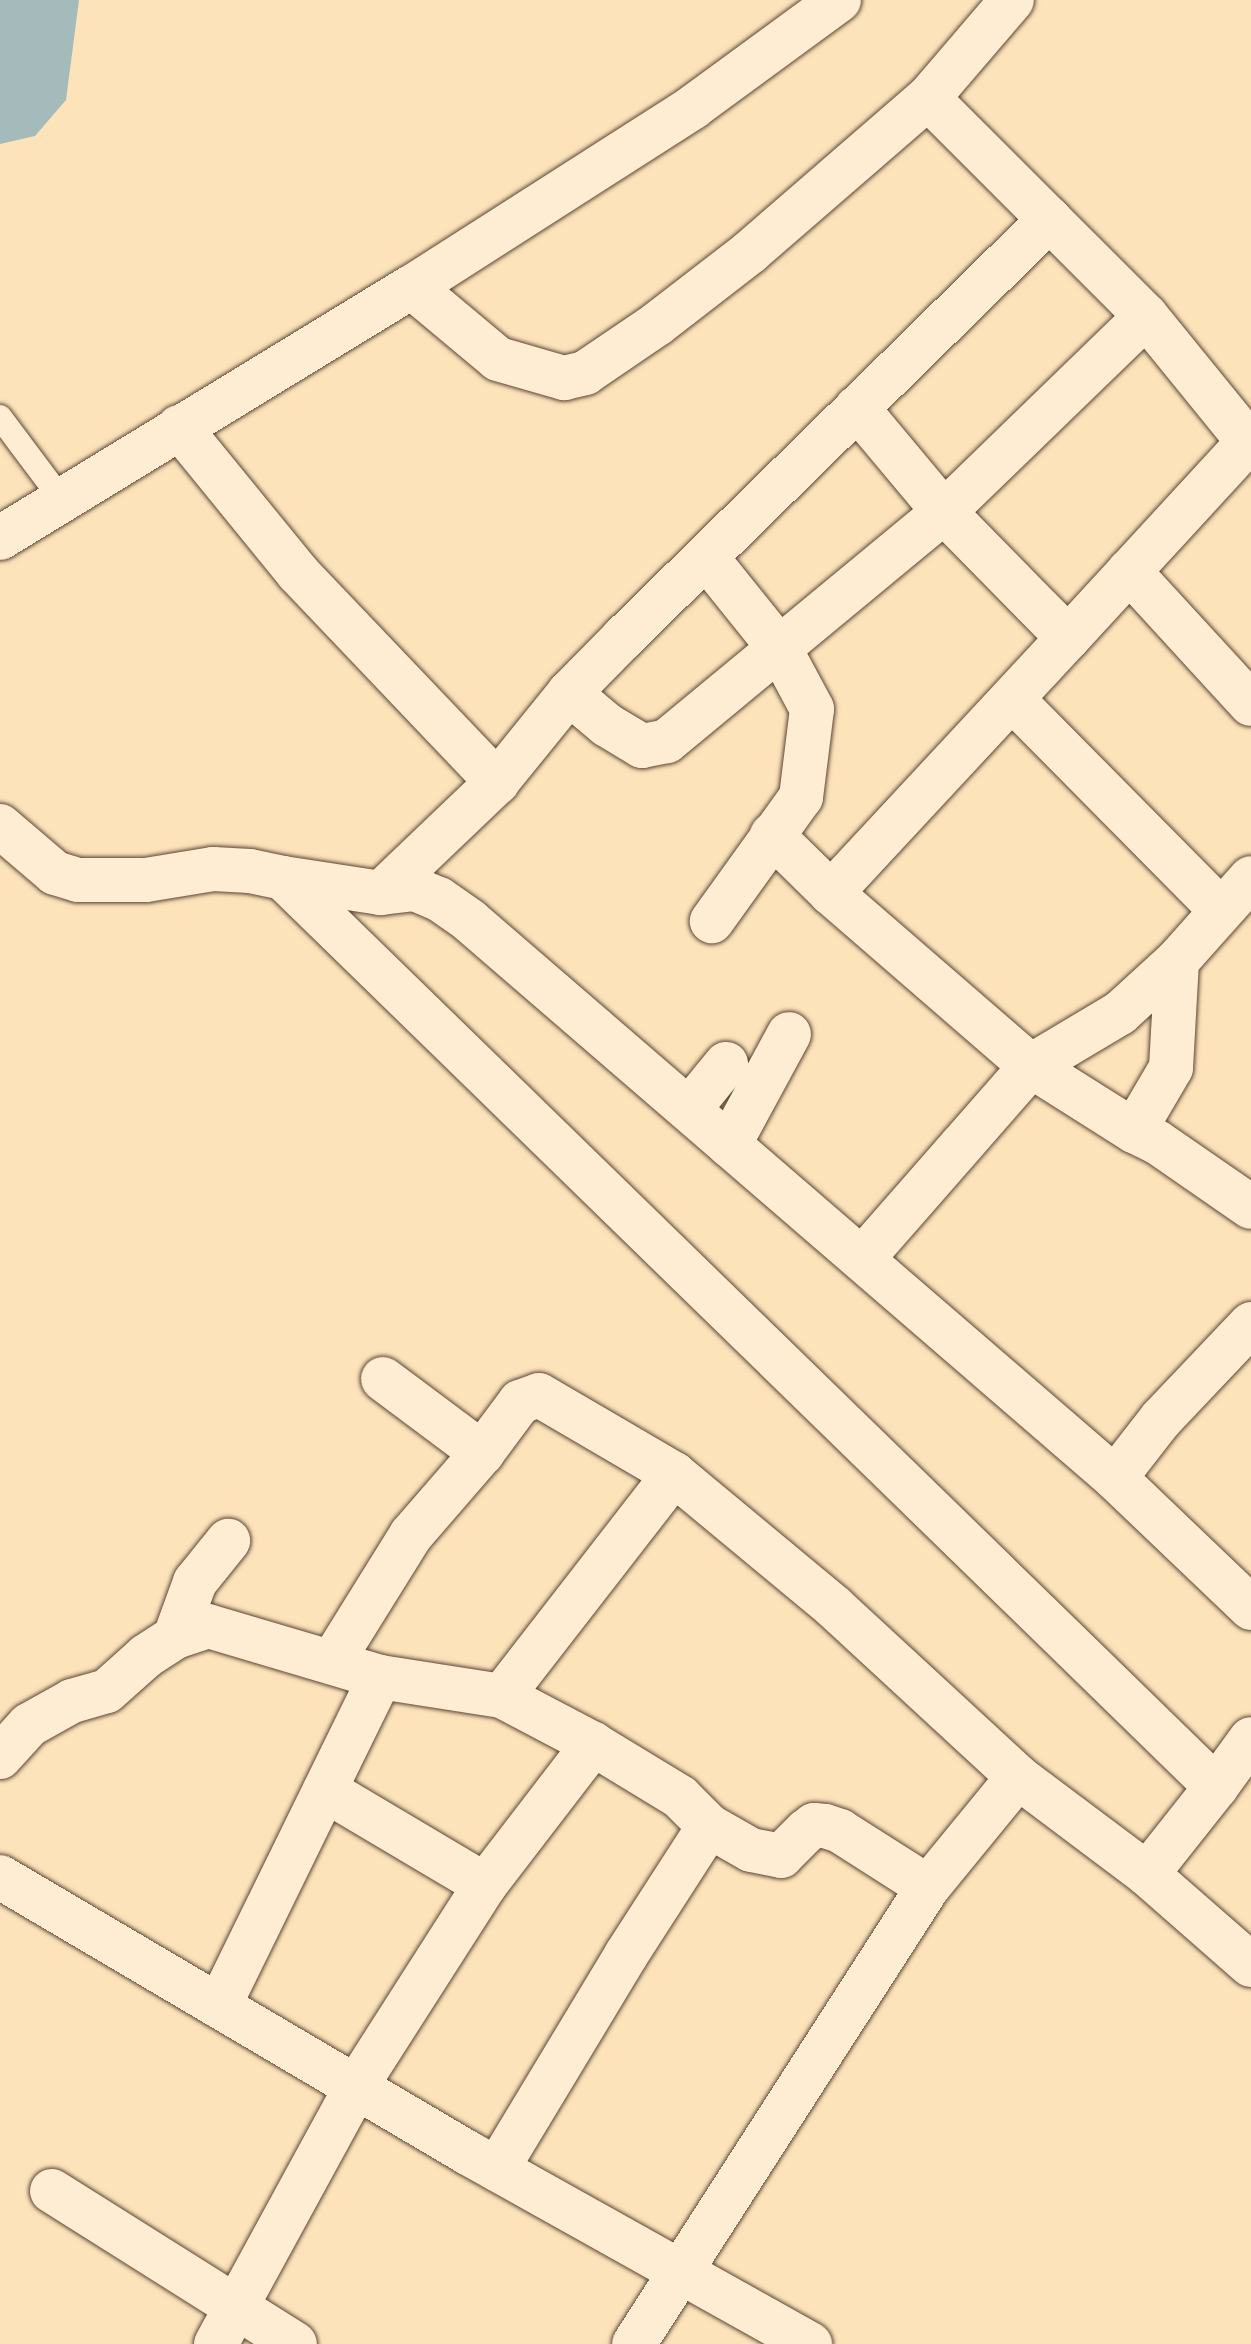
<!DOCTYPE html>
<html>
<head>
<meta charset="utf-8">
<style>
	body { margin:0 }
	#map { position:relative; width:1251px; height:2344px; overflow:hidden; background:#fde3ba; font-family:"Libre Caslon Text",serif }
	div>[style] { position:absolute }
	.water>* { inset:0; background:#a5bbbb }
	.roads { filter:drop-shadow(0 0 2px #5b4534) drop-shadow(0 0 2px #5b4534) }
	.lane>* { height:24px; margin:-12px; padding:0 12px; transform-origin:12px; border-radius:12px; background:#feedd2 }
	.street>* { height:44px; margin:-22px; padding:0 22px; transform-origin:22px; border-radius:22px; background:#feedd2 }
	span { translate:-50% -50%; white-space:nowrap; text-align:center; line-height:1.15; -webkit-text-stroke:7px #feedd2; paint-order:stroke }
</style>
</head>
<body>
<div id="map">
	<div class="water">
		<i style="clip-path:polygon(0 0,79px 0,66px 100px,35px 136px,0 144px)"></i>
	</div>
	<div class="roads">
		<div class="lane">
			<i style="left:0;top:417px;width:104px;rotate:53.2deg"></i>
		</div>
		<div class="street">
			<i style="left:928px;top:98px;width:308px;rotate:45deg"></i>
			<i style="left:1146px;top:316px;width:166px;rotate:50.9deg"></i>
			<i style="left:412px;top:287px;width:112px;rotate:39.9deg"></i>
			<i style="left:498px;top:359px;width:69px;rotate:16.1deg"></i>
			<i style="left:564px;top:378px;width:22px;rotate:-13deg"></i>
			<i style="left:585px;top:373px;width:87px;rotate:-34.2deg"></i>
			<i style="left:657px;top:324px;width:118px;rotate:-37.7deg"></i>
			<i style="left:750px;top:252px;width:235px;rotate:-40.9deg"></i>
			<i style="left:928px;top:98px;width:129px;rotate:-49.4deg"></i>
			<i style="left:179px;top:427px;width:188px;rotate:50.8deg"></i>
			<i style="left:298px;top:573px;width:289px;rotate:46.4deg"></i>
			<i style="left:0;top:538px;width:482px;rotate:-31.4deg"></i>
			<i style="left:412px;top:287px;width:334px;rotate:-32.6deg"></i>
			<i style="left:693px;top:107px;width:181px;rotate:-36.2deg"></i>
			<i style="left:706px;top:557px;width:118px;rotate:51.2deg"></i>
			<i style="left:780px;top:649px;width:68px;rotate:61.9deg"></i>
			<i style="left:812px;top:709px;width:89px;rotate:97.1deg"></i>
			<i style="left:801px;top:797px;width:153px;rotate:125.7deg"></i>
			<i style="left:1129px;top:571px;width:180px;rotate:47.5deg"></i>
			<i style="left:1068px;top:638px;width:266px;rotate:-47.4deg"></i>
			<i style="left:569px;top:693px;width:50px;rotate:40.1deg"></i>
			<i style="left:607px;top:725px;width:41px;rotate:31deg"></i>
			<i style="left:642px;top:746px;width:25px;rotate:-11deg"></i>
			<i style="left:667px;top:741px;width:359px;rotate:-39.6deg"></i>
			<i style="left:944px;top:512px;width:281px;rotate:-44.1deg"></i>
			<i style="left:1013px;top:700px;width:296px;rotate:45.3deg"></i>
			<i style="left:0;top:826px;width:72px;rotate:40.5deg"></i>
			<i style="left:55px;top:873px;width:24px;rotate:17deg"></i>
			<i style="left:78px;top:880px;width:68px"></i>
			<i style="left:146px;top:880px;width:68px;rotate:-9.3deg"></i>
			<i style="left:213px;top:869px;width:37px;rotate:3deg"></i>
			<i style="left:250px;top:871px;width:34px;rotate:12deg"></i>
			<i style="left:283px;top:878px;width:1303px;rotate:44.25deg"></i>
			<i style="left:1216px;top:1787px;width:111px;rotate:128.4deg"></i>
			<i style="left:1147px;top:1874px;width:138px;rotate:41.2deg"></i>
			<i style="left:772px;top:835px;width:83px;rotate:44.5deg"></i>
			<i style="left:831px;top:893px;width:264px;rotate:40.9deg"></i>
			<i style="left:1031px;top:1066px;width:122px;rotate:32.3deg"></i>
			<i style="left:1134px;top:1131px;width:25px;rotate:26deg"></i>
			<i style="left:1157px;top:1142px;width:114px;rotate:34.7deg"></i>
			<i style="left:283px;top:878px;width:99px;rotate:8.7deg"></i>
			<i style="left:381px;top:893px;width:34px;rotate:-7deg"></i>
			<i style="left:415px;top:889px;width:26px;rotate:23deg"></i>
			<i style="left:439px;top:899px;width:38px;rotate:35deg"></i>
			<i style="left:470px;top:921px;width:852px;rotate:40.81deg"></i>
			<i style="left:1115px;top:1478px;width:188px;rotate:43.7deg"></i>
			<i style="left:381px;top:893px;width:161px;rotate:-43.7deg"></i>
			<i style="left:497px;top:782px;width:114px;rotate:-51deg"></i>
			<i style="left:569px;top:693px;width:77px;rotate:-45.5deg"></i>
			<i style="left:623px;top:638px;width:598px;rotate:-44.46deg"></i>
			<i style="left:831px;top:893px;width:348px;rotate:-47.1deg"></i>
			<i style="left:1068px;top:638px;width:177px;rotate:-134.5deg"></i>
			<i style="left:944px;top:512px;width:136px;rotate:-129.9deg"></i>
			<i style="left:690px;top:1108px;width:57px;rotate:-50.7deg"></i>
			<i style="left:1134px;top:1131px;width:73px;rotate:-59.6deg"></i>
			<i style="left:1171px;top:1068px;width:107px;rotate:-86.8deg"></i>
			<i style="left:729px;top:1145px;width:126px;rotate:-61.6deg"></i>
			<i style="left:862px;top:1259px;width:257px;rotate:-48.8deg"></i>
			<i style="left:1031px;top:1066px;width:104px;rotate:-30.8deg"></i>
			<i style="left:1120px;top:1013px;width:77px;rotate:-42.4deg"></i>
			<i style="left:1177px;top:961px;width:111px;rotate:-48.3deg"></i>
			<i style="left:383px;top:1379px;width:124px;rotate:36.8deg"></i>
			<i style="left:1115px;top:1478px;width:75px;rotate:-52.1deg"></i>
			<i style="left:1161px;top:1419px;width:131px;rotate:-46.5deg"></i>
			<i style="left:175px;top:1637px;width:59px;rotate:-70deg"></i>
			<i style="left:195px;top:1582px;width:53px;rotate:-51.2deg"></i>
			<i style="left:332px;top:1662px;width:150px;rotate:-58.1deg"></i>
			<i style="left:411px;top:1535px;width:108px;rotate:-49.1deg"></i>
			<i style="left:482px;top:1453px;width:64px;rotate:-53.3deg"></i>
			<i style="left:520px;top:1402px;width:20px;rotate:-20deg"></i>
			<i style="left:539px;top:1395px;width:156px;rotate:30.3deg"></i>
			<i style="left:674px;top:1474px;width:208px;rotate:39.7deg"></i>
			<i style="left:834px;top:1607px;width:251px;rotate:42.7deg"></i>
			<i style="left:502px;top:1696px;width:281px;rotate:-52.2deg"></i>
			<i style="left:0;top:1757px;width:43px;rotate:-47.8deg"></i>
			<i style="left:29px;top:1725px;width:49px;rotate:-29.2deg"></i>
			<i style="left:72px;top:1701px;width:36px;rotate:-16deg"></i>
			<i style="left:107px;top:1691px;width:52px;rotate:-41.9deg"></i>
			<i style="left:146px;top:1656px;width:35px;rotate:-33deg"></i>
			<i style="left:175px;top:1637px;width:35px;rotate:-18deg"></i>
			<i style="left:208px;top:1626px;width:179px;rotate:16.5deg"></i>
			<i style="left:380px;top:1677px;width:123px;rotate:8.9deg"></i>
			<i style="left:502px;top:1696px;width:103px;rotate:27.8deg"></i>
			<i style="left:593px;top:1744px;width:102px;rotate:31.3deg"></i>
			<i style="left:680px;top:1797px;width:41px;rotate:45deg"></i>
			<i style="left:1216px;top:1787px;width:59px;rotate:-53.9deg"></i>
			<i style="left:325px;top:1790px;width:186px;rotate:30.7deg"></i>
			<i style="left:0;top:1877px;width:543px;rotate:30.53deg"></i>
			<i style="left:468px;top:2153px;width:392px;rotate:29.2deg"></i>
			<i style="left:219px;top:2006px;width:366px;rotate:-63.9deg"></i>
			<i style="left:497px;top:2169px;width:250px;rotate:-58.9deg"></i>
			<i style="left:626px;top:1955px;width:153px;rotate:-57.2deg"></i>
			<i style="left:709px;top:1826px;width:48px;rotate:29.7deg"></i>
			<i style="left:751px;top:1850px;width:31px;rotate:11deg"></i>
			<i style="left:781px;top:1856px;width:35px;rotate:-45deg"></i>
			<i style="left:806px;top:1831px;width:10px;rotate:-37deg"></i>
			<i style="left:814px;top:1825px;width:11px;rotate:5deg"></i>
			<i style="left:825px;top:1826px;width:16px;rotate:18deg"></i>
			<i style="left:840px;top:1831px;width:104px;rotate:32.5deg"></i>
			<i style="left:52px;top:2191px;width:287px;rotate:32.2deg"></i>
			<i style="left:216px;top:2344px;width:295px;rotate:-61.4deg"></i>
			<i style="left:357px;top:2085px;width:237px;rotate:-57.4deg"></i>
			<i style="left:485px;top:1885px;width:178px;rotate:-52.5deg"></i>
			<i style="left:634px;top:2344px;width:543px;rotate:-57.25deg"></i>
			<i style="left:928px;top:1887px;width:142px;rotate:-50.7deg"></i>
			<i style="left:1018px;top:1777px;width:161px;rotate:36.9deg"></i>
		</div>
	</div>
</div>
</body>
</html>
